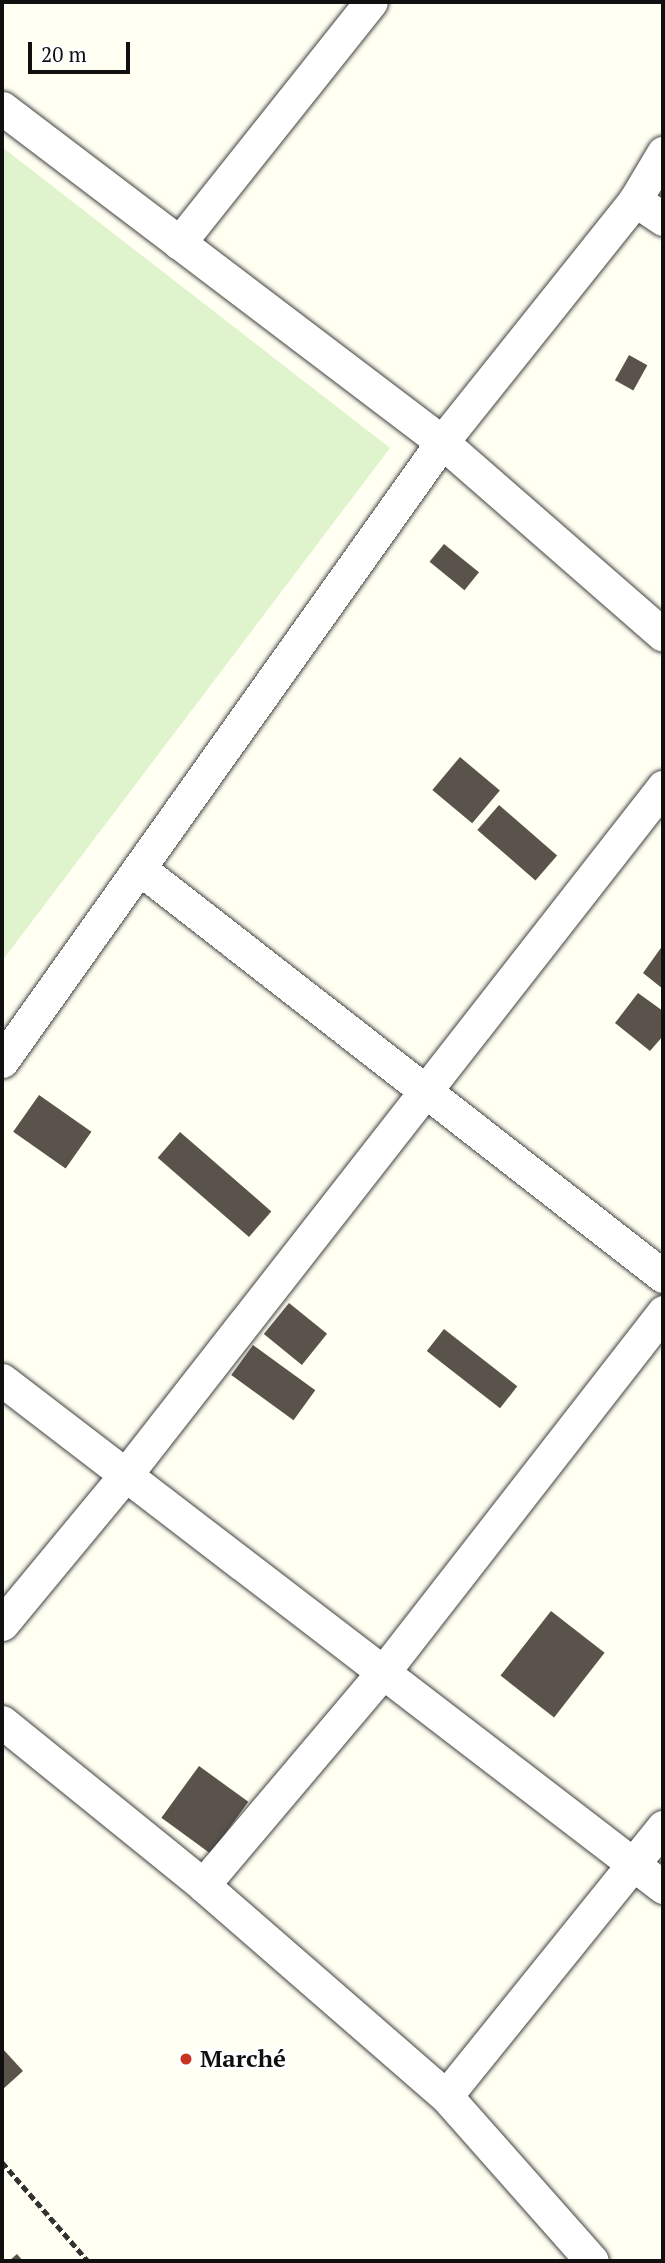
<!DOCTYPE html>
<html>
<head>
<meta charset="utf-8">
<style>
	body { margin:0 }
	#map { position:relative; width:665px; height:2263px; overflow:hidden; background:#fffff2; font-family:"PT Serif",serif }
	div>[style] { position:absolute }
	.pitch>* { inset:0; background:#dff3cc }
	.building>* { inset:0; background:#59534b; transform-origin:0 0 }
	.path>* { height:4.5px; margin-top:-2.25px; transform-origin:0; background:repeating-linear-gradient(90deg,#323232 0 7px,transparent 0 10.5px) }
	.roads { filter:drop-shadow(0 0 2px #434343) drop-shadow(0 0 2px #434343) }
	.minor>* { height:33px; margin:-16.5px; padding:0 16.5px; transform-origin:16.5px; border-radius:16.5px; background:#fff }
	.dots>* { width:19px; height:19px; translate:-50% -50%; box-sizing:border-box; border:4px solid #fff; border-radius:50% }
	span { translate:-50% -50%; white-space:nowrap; text-align:center; line-height:1.15; -webkit-text-stroke:7px #fff; paint-order:stroke }
	.poi-label { font-size:24px; color:#101010; font-weight:700 }
	.left { translate:0 -50%; text-align:left }
	.frame { position:absolute; inset:0; border:4px solid #101010; pointer-events:none }
	.scale { position:absolute; left:28px; top:42px; width:102px; height:32px; box-sizing:border-box; border:4px solid #101010; border-top:0; padding-left:9px; font-size:21px; line-height:24px; white-space:nowrap; color:#101010; -webkit-text-stroke:5px #fff; paint-order:stroke }
</style>
</head>
<body>
<div id="map">
	<div class="pitch">
		<i style="clip-path:polygon(2px 147px,390px 448px,2px 961px)"></i>
	</div>
	<div class="building">
		<i style="left:629px;top:355px;width:21px;height:29px;rotate:29deg"></i>
		<i style="left:444px;top:544px;width:45px;height:23px;rotate:39deg"></i>
		<i style="left:460px;top:757px;width:52px;height:43px;rotate:40deg"></i>
		<i style="left:499px;top:805px;width:77px;height:33px;rotate:41deg"></i>
		<i style="clip-path:polygon(663px 945px,663px 989px,643px 973px)"></i>
		<i style="clip-path:polygon(638px 993px,663px 1011px,663px 1036px,650px 1051px,615px 1023px)"></i>
		<i style="left:39px;top:1095px;width:64px;height:45px;rotate:35deg"></i>
		<i style="left:180px;top:1132px;width:121px;height:34px;rotate:41deg"></i>
		<i style="left:289px;top:1303px;width:49px;height:40px;rotate:39deg"></i>
		<i style="left:444px;top:1329px;width:93px;height:28px;rotate:38deg"></i>
		<i style="left:253px;top:1345px;width:77px;height:37px;rotate:36deg"></i>
		<i style="left:551px;top:1611px;width:68px;height:82px;rotate:38deg"></i>
		<i style="left:199px;top:1766px;width:61px;height:64px;rotate:36deg"></i>
		<i style="clip-path:polygon(2px 2048px,23px 2071px,2px 2090px)"></i>
		<i style="clip-path:polygon(17px 2254px,23px 2261px,9px 2261px)"></i>
	</div>
	<div class="path">
		<i style="left:2px;top:2162px;width:131px;rotate:49deg"></i>
	</div>
	<div class="roads">
		<div class="minor">
			<i style="left:2px;top:108px;width:552px;rotate:37.2deg"></i>
			<i style="left:442px;top:442px;width:293px;rotate:41.1deg"></i>
			<i style="left:635px;top:200px;width:34px;rotate:34deg"></i>
			<i style="left:179px;top:243px;width:308px;rotate:-51.5deg"></i>
			<i style="left:139px;top:868px;width:664px;rotate:37.91deg"></i>
			<i style="left:2px;top:1061px;width:759px;rotate:-54.59deg"></i>
			<i style="left:442px;top:442px;width:310px;rotate:-51.4deg"></i>
			<i style="left:635px;top:200px;width:55px;rotate:-59.2deg"></i>
			<i style="left:2px;top:1380px;width:833px;rotate:37.49deg"></i>
			<i style="left:2px;top:1624px;width:196px;rotate:-50.4deg"></i>
			<i style="left:127px;top:1473px;width:871px;rotate:-52deg"></i>
			<i style="left:2px;top:1722px;width:259px;rotate:39deg"></i>
			<i style="left:203px;top:1885px;width:322px;rotate:41deg"></i>
			<i style="left:446px;top:2096px;width:220px;rotate:48.5deg"></i>
			<i style="left:203px;top:1885px;width:280px;rotate:-49.8deg"></i>
			<i style="left:384px;top:1671px;width:455px;rotate:-52.1deg"></i>
			<i style="left:446px;top:2096px;width:346px;rotate:-51.1deg"></i>
		</div>
	</div>
	<div class="dots">
		<i style="left:186px;top:2059px;background:#c73420"></i>
	</div>
	<div class="poi-label">
		<span class="left" style="left:200px;top:2059px">Marché</span>
	</div>
	<div class="frame"></div>
	<div class="scale">20 m</div>
</div>
</body>
</html>
